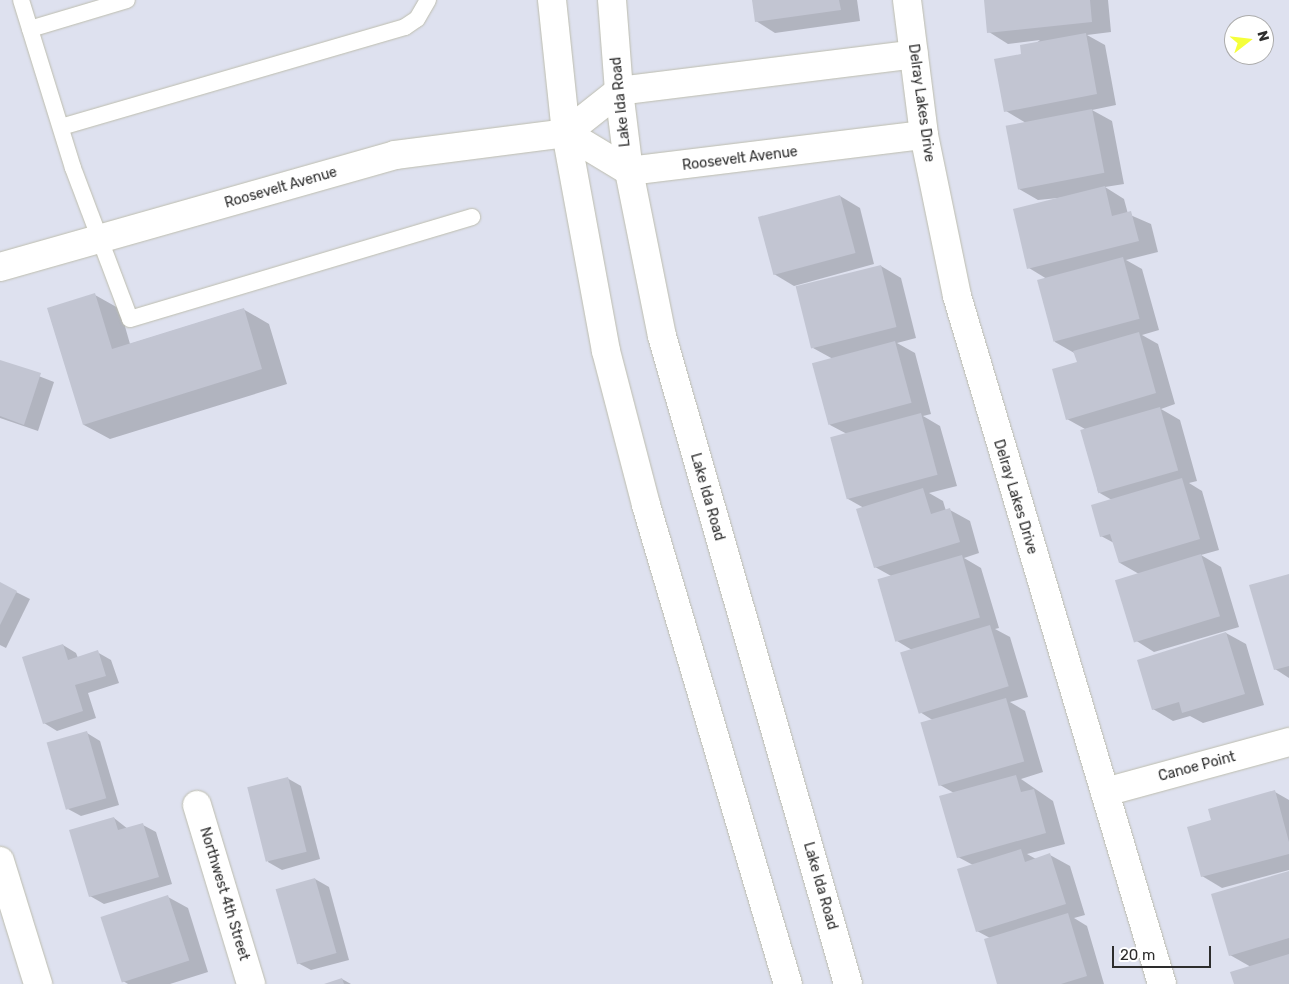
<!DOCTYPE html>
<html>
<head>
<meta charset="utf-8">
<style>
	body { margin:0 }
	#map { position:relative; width:1289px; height:984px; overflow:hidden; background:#dee1ef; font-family:Rubik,sans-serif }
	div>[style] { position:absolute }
	.shadow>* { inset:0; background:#0003 }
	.building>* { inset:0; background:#c2c5d2; transform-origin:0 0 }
	.roads { filter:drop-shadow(0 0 1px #bdbdae) drop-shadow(0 0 1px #bdbdae) }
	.service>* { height:16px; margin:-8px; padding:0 8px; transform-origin:8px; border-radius:8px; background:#fff }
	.minor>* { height:28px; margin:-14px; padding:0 14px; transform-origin:14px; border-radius:14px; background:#fff }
	.tertiary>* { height:28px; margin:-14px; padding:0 14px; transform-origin:14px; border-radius:14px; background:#fff }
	span { translate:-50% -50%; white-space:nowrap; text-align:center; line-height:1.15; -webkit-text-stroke:4px #fff; paint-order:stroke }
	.street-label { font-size:14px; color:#2d2d2d }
	.north { position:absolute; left:1224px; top:15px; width:50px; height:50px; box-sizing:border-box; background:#fff; border:1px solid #ababab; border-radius:50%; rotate:74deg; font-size:14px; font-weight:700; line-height:20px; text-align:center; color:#2d2d2d }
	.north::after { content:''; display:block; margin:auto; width:18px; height:22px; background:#f5ff3b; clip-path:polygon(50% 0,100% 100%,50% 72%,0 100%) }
	.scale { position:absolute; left:1112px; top:946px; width:99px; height:22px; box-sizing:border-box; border:2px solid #2d2d2d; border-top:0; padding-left:6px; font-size:15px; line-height:18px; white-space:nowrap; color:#2d2d2d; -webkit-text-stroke:4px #fff; paint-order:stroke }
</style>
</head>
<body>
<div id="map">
	<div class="shadow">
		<i style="clip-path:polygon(753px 0,857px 0,860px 21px,775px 33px,756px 21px)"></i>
		<i style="clip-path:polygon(985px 0,1108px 0,1111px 32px,1087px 35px,1105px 45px,1116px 105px,1092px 110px,1112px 121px,1124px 184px,1105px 187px,1124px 199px,1128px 214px,1151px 224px,1158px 252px,1126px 260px,1142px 269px,1159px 330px,1142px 335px,1158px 344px,1175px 404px,1161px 409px,1180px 420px,1197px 481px,1189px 483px,1202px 491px,1219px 550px,1201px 555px,1221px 567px,1239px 627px,1154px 652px,1135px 640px,1139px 574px,1120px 563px,1114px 543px,1101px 536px,1112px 500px,1098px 492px,1085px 429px,1067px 419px,1078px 363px,1076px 354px,1055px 342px,1047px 279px,1029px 268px,1068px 197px,1038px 200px,1019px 189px,1026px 123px,1006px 111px,1022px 55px,1040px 40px,1008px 44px,989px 32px)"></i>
		<i style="clip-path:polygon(840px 196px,860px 208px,874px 264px,794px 286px,774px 274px)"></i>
		<i style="clip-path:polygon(881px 266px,901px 278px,916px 338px,897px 343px,915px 353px,931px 414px,923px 416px,940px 426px,957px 486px,929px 493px,943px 501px,946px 511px,950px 510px,970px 521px,979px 553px,964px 558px,981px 568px,999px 628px,995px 629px,1010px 637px,1028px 697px,1010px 702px,1025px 711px,1043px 772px,1021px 779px,1053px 801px,1065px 844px,1027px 854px,1036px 859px,1050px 855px,1070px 866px,1085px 915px,1074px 918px,1087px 926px,1104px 984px,999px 984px,990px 938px,977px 931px,973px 865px,958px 857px,954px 793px,940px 785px,934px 721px,920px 712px,912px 650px,897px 641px,893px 577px,875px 567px,864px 508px,848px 499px,847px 434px,830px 425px,833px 359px,813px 348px)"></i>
		<i style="clip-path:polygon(95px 295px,120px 309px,130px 344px,243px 309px,269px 324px,287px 384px,110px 439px,84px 425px,48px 309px)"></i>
		<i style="clip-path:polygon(0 361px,54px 382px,38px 431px,0 418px)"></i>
		<i style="clip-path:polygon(1289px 576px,1289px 678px,1275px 669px)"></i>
		<i style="clip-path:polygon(0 584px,30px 599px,6px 648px,0 645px)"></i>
		<i style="clip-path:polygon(1226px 633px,1246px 644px,1264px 705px,1203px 723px,1190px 716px,1173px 721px,1153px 709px)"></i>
		<i style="clip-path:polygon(63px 645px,76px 653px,78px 658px,97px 652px,111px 660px,119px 683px,88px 693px,96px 718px,57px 731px,44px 723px)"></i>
		<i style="clip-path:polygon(87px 733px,100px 741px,119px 805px,81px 816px,68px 809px)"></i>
		<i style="clip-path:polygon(287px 778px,301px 786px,320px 859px,282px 870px,268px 862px)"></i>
		<i style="clip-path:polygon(1275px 792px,1289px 800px,1289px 870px,1222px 888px,1202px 876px,1213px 821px)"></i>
		<i style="clip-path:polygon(114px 818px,128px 829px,143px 825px,156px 832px,172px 884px,104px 904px,90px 896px)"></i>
		<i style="clip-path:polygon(1289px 872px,1289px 984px,1235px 984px,1251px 967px,1230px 955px)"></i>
		<i style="clip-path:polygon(315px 879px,329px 887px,349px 960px,311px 970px,298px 963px)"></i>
		<i style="clip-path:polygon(168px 897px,188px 908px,208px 972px,170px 984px,128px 984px,123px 981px)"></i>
		<i style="clip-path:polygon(342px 979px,351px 984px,327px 984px)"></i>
	</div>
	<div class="building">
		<i style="clip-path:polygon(752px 0,839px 0,841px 10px,755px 22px)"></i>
		<i style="clip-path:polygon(984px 0,1090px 0,1092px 22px,987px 33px)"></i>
		<i style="clip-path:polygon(1086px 33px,1097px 94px,1004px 112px,994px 59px,1021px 54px,1020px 45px)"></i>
		<i style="left:1092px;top:109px;width:65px;height:88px;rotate:79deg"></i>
		<i style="clip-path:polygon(1105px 186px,1112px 216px,1131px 211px,1139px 241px,1027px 269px,1013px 209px)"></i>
		<i style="left:840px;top:195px;width:60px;height:85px;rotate:75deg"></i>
		<i style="left:1123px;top:257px;width:64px;height:89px;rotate:75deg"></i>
		<i style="left:881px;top:265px;width:64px;height:88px;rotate:76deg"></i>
		<i style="clip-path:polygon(95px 293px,112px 349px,244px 308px,262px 369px,83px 425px,47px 308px)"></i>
		<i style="clip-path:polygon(1139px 332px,1156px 393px,1066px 420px,1052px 369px,1077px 362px,1073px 351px)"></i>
		<i style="left:895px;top:341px;width:64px;height:86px;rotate:75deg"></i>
		<i style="clip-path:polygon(0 360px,41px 373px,24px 425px,0 416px)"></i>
		<i style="left:1160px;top:407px;width:66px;height:83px;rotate:74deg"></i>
		<i style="left:921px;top:413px;width:64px;height:94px;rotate:75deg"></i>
		<i style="clip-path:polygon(1182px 478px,1200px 539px,1119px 563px,1110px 534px,1100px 537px,1091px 505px)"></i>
		<i style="clip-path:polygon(923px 488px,931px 514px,950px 508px,960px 542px,874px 568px,856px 509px)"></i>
		<i style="left:1201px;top:554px;width:65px;height:90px;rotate:73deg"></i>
		<i style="left:962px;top:555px;width:65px;height:88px;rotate:74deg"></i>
		<i style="clip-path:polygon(1289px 574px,1289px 666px,1274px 670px,1249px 585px)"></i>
		<i style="clip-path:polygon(0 582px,17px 591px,0 625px)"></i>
		<i style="left:990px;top:625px;width:64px;height:94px;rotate:73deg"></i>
		<i style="clip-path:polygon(1226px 632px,1245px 694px,1182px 713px,1179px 702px,1152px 710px,1137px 660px)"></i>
		<i style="clip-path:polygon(63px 644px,68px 660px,98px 650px,106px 676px,75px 685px,83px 711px,43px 724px,22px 657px)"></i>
		<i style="left:1006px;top:698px;width:66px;height:89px;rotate:74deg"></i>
		<i style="left:87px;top:731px;width:70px;height:42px;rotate:74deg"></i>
		<i style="clip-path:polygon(1016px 775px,1021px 792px,1034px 789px,1046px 833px,957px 858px,939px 796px)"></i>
		<i style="left:288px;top:777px;width:77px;height:42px;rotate:76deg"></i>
		<i style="clip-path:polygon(1275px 790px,1289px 842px,1289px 854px,1201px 877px,1187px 827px,1211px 820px,1208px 809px)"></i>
		<i style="clip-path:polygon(114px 817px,118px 830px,143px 823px,159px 877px,89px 897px,69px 830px)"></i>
		<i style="clip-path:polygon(1021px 849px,1025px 862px,1050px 853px,1066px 904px,976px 932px,957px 869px)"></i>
		<i style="clip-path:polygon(1289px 871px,1289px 938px,1229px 956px,1211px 894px)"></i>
		<i style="left:315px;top:878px;width:78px;height:41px;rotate:74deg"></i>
		<i style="left:168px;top:895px;width:69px;height:71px;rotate:72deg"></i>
		<i style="clip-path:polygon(1068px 913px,1087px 976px,1061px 984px,997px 984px,984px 939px)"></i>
		<i style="clip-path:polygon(1289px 954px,1289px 984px,1234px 984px,1230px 972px)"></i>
		<i style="clip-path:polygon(342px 978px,344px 984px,324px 984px)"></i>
	</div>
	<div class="roads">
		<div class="service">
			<i style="left:21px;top:0;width:176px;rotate:72.8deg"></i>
			<i style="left:73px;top:168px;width:161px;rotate:69.3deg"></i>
			<i style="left:130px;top:319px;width:357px;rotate:-16.6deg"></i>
			<i style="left:30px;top:29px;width:101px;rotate:-16.6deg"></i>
			<i style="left:61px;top:127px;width:358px;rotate:-16.2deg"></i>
			<i style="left:405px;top:27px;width:14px;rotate:-34deg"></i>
			<i style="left:417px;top:19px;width:22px;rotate:-60deg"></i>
		</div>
		<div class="minor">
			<i style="left:907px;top:0;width:136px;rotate:82.8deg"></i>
			<i style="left:924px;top:135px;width:164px;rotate:78.4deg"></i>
			<i style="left:957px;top:296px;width:718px;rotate:73.41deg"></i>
			<i style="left:566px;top:133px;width:74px;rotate:31.1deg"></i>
			<i style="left:629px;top:171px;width:297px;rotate:-7deg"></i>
			<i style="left:0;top:267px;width:411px;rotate:-15.8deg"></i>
			<i style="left:395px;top:155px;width:172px;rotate:-7.3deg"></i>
			<i style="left:566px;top:133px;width:68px;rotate:-38.4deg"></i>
			<i style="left:619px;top:91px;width:297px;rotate:-7.1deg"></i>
			<i style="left:1105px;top:792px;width:191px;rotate:-15.2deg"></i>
			<i style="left:197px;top:805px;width:187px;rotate:73.2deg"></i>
			<i style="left:0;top:861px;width:129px;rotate:72.8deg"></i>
		</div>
		<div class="tertiary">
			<i style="left:552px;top:0;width:134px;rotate:84deg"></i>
			<i style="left:566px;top:133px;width:222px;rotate:79.6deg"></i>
			<i style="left:606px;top:351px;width:159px;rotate:75.4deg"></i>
			<i style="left:646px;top:505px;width:500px;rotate:73.5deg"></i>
			<i style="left:612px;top:0;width:91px;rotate:85.6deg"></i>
			<i style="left:619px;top:91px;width:81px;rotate:82.9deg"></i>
			<i style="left:629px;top:171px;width:168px;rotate:78.7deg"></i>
			<i style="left:662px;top:336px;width:674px;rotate:73.98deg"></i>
		</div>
	</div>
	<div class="street-label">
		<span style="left:621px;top:102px;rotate:-96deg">Lake Ida Road</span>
		<span style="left:921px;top:103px;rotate:82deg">Delray Lakes Drive</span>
		<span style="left:740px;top:159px;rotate:-7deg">Roosevelt Avenue</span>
		<span style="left:281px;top:188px;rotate:-16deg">Roosevelt Avenue</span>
		<span style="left:707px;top:497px;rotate:74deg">Lake Ida Road</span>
		<span style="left:1015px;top:497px;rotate:73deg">Delray Lakes Drive</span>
		<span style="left:1197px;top:767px;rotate:-15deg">Canoe Point</span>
		<span style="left:820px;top:886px;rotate:74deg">Lake Ida Road</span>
		<span style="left:224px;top:894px;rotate:73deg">Northwest 4th Street</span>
	</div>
	<div class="north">N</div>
	<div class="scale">20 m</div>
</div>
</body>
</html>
